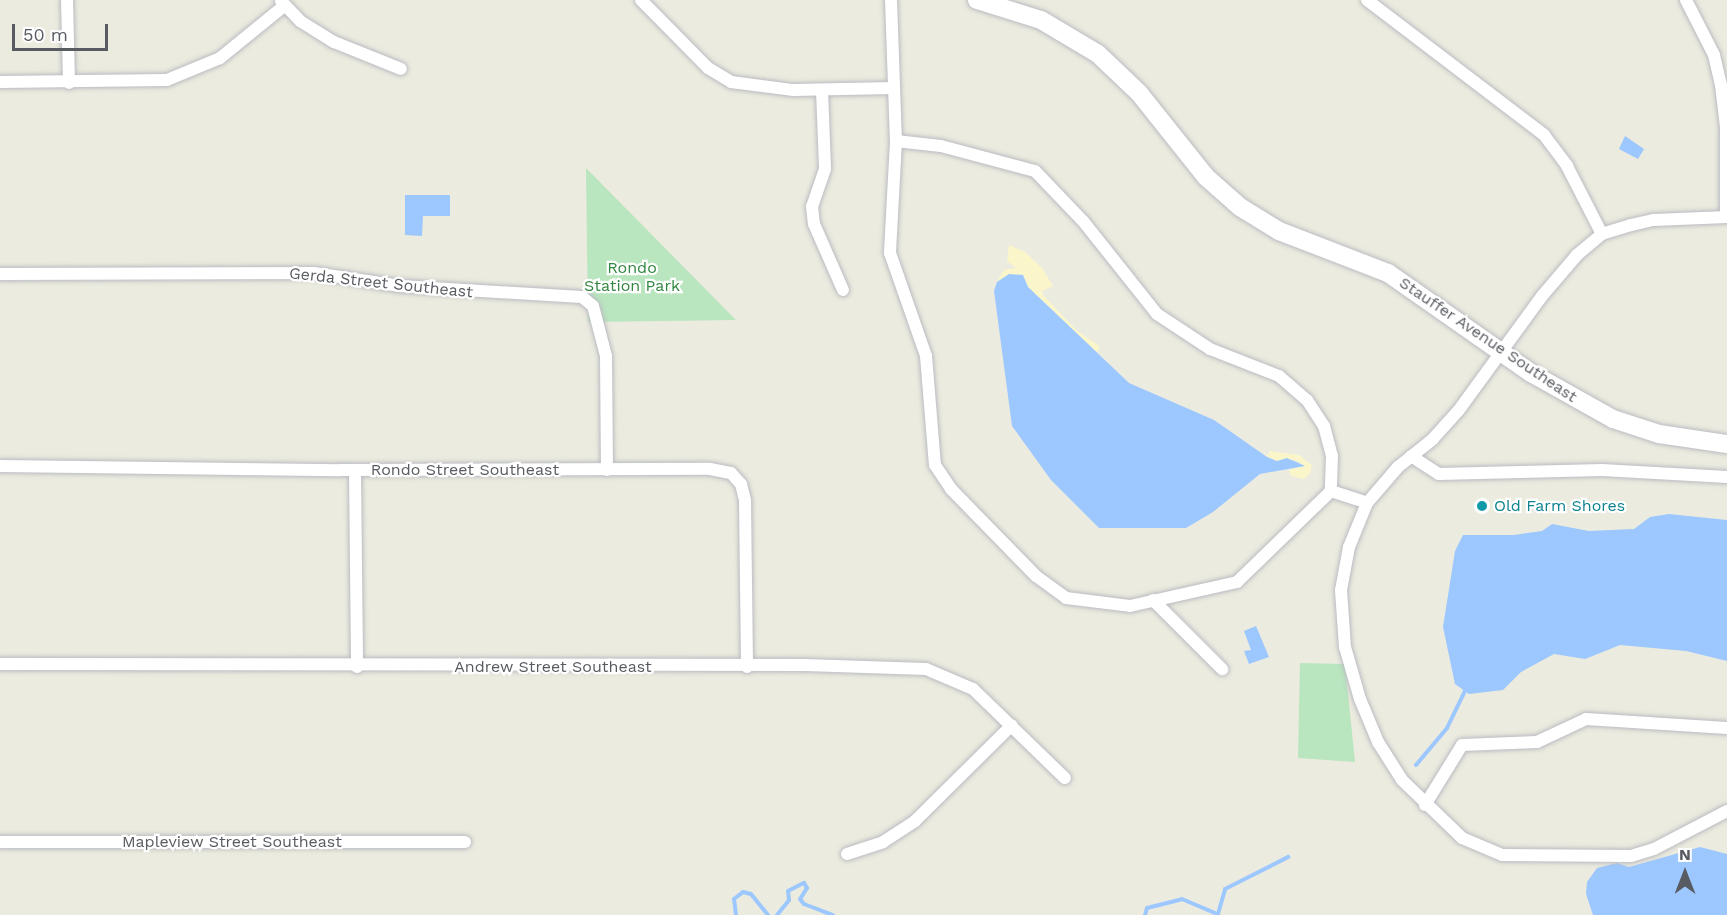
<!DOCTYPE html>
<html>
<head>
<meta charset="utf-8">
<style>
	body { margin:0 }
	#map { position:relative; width:1727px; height:915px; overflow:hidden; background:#ecebdf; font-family:"Work Sans",sans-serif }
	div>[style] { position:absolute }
	.green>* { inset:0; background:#b9e5bf }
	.sand>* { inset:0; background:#fbf6ca }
	.water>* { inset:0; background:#9cc7ff }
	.stream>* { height:4px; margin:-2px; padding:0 2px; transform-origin:2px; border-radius:2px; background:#9cc7ff }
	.roads { filter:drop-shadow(0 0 2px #babbc2) drop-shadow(0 0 2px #babbc2) }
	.street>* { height:12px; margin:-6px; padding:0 6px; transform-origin:6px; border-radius:6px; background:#fff }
	.secondary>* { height:18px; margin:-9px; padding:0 9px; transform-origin:9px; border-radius:9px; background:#fff }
	.dots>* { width:16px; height:16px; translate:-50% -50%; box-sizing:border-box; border:3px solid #fff; border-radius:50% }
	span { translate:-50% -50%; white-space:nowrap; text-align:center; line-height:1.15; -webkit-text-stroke:4.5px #fff; paint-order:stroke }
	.park-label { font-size:16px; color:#318640 }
	.street-label { font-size:16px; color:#585b61 }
	.culture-label { font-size:16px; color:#0d838f }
	.left { translate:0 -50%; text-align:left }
	.north { position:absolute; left:1655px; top:843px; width:60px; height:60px; -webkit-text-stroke:4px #fff; paint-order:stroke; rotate:0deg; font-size:16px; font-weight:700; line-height:24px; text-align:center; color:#585b61 }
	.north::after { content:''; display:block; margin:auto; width:21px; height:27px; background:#585b61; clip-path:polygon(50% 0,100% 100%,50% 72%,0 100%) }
	.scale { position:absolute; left:12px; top:24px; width:96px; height:27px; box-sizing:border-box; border:3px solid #585b61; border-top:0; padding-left:8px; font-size:18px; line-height:21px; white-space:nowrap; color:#585b61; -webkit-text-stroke:4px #fff; paint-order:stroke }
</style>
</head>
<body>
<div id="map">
	<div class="green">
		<i style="clip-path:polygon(586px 168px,736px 320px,588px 322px)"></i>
		<i style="clip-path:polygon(1300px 663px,1345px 664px,1355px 762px,1298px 758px)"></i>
	</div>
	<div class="sand">
		<i style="clip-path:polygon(1009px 245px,1025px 252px,1042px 268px,1053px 286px,1042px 291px,1043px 295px,1076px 330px,1099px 346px,1098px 353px,1028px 287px,1022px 274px,997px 282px,1004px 270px,1016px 268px,1007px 261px)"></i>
		<i style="clip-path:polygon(1270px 451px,1299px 455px,1312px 465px,1310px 473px,1304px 479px,1291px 476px,1289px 470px,1304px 465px,1296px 460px,1276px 461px,1262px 453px,1268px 455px)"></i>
	</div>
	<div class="water">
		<i style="clip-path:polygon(1625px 136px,1644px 149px,1638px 159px,1619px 149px)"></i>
		<i style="clip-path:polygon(405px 195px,450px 195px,450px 216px,423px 216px,422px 236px,405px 235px)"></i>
		<i style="clip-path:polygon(1009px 274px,1023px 275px,1028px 287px,1129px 383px,1214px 420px,1267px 457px,1277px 461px,1287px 458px,1305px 466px,1260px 474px,1213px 512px,1186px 528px,1099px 528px,1051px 480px,1012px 426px,994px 291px,997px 282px)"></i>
		<i style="clip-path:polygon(1669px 514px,1727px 520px,1727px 661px,1686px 651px,1620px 645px,1585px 659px,1554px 654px,1521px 672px,1503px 690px,1469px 694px,1455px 684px,1443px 627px,1455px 551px,1463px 535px,1514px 535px,1542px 531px,1552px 524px,1589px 531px,1634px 529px,1650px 517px)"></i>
		<i style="clip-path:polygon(1256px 626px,1269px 657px,1249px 664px,1244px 651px,1251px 650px,1244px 631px)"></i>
		<i style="clip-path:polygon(1700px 847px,1727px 854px,1727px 915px,1593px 915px,1586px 894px,1587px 882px,1597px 868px,1617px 863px,1629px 867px)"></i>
	</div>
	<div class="stream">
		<i style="left:1416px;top:765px;width:48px;rotate:-50deg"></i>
		<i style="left:1447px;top:728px;width:41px;rotate:-64.1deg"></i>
		<i style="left:736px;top:915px;width:16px;rotate:-97deg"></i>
		<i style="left:734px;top:899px;width:11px;rotate:-38deg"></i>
		<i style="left:743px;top:892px;width:8px;rotate:14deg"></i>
		<i style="left:751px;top:894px;width:27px;rotate:51deg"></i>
		<i style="left:777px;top:915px;width:19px;rotate:-51deg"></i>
		<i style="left:789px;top:900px;width:9px;rotate:-96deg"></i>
		<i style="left:788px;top:891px;width:18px;rotate:-27deg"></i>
		<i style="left:804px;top:883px;width:6px;rotate:59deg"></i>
		<i style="left:807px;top:888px;width:13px;rotate:122deg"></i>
		<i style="left:800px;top:899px;width:6px;rotate:51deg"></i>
		<i style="left:804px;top:904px;width:31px;rotate:21deg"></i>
		<i style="left:1145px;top:915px;width:7px;rotate:-74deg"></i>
		<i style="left:1147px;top:908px;width:36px;rotate:-14deg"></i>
		<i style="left:1182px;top:899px;width:39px;rotate:23deg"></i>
		<i style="left:1218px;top:914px;width:26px;rotate:-74deg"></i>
		<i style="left:1225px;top:889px;width:71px;rotate:-26.9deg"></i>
	</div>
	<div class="roads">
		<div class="street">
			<i style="left:67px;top:0;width:83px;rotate:88.6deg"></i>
			<i style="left:641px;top:0;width:95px;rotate:45.4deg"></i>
			<i style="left:708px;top:68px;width:27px;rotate:31deg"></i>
			<i style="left:731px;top:82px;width:63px;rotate:7.4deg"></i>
			<i style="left:793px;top:90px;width:101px;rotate:-1.1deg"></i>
			<i style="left:891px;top:0;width:141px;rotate:88deg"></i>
			<i style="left:896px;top:141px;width:112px;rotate:93.1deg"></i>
			<i style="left:890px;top:253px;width:109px;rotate:70.7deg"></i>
			<i style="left:926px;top:356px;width:109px;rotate:85.3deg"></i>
			<i style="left:935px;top:465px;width:29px;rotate:56deg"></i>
			<i style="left:951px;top:489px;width:122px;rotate:45.7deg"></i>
			<i style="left:1036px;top:576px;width:37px;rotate:36deg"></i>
			<i style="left:1066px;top:598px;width:64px;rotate:7.1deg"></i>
			<i style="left:1130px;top:606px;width:110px;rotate:-12.6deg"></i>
			<i style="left:1237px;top:582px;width:131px;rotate:-44.1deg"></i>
			<i style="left:1367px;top:0;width:223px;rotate:37.3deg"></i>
			<i style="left:1544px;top:135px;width:39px;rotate:53deg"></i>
			<i style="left:1567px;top:166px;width:76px;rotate:62.8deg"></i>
			<i style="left:1686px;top:0;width:62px;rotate:63deg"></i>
			<i style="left:1714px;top:55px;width:31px;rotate:77deg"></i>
			<i style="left:1721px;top:85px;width:42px;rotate:83.2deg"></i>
			<i style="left:1726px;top:127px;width:90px;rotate:90deg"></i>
			<i style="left:281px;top:1px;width:28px;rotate:46deg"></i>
			<i style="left:300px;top:21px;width:40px;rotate:32deg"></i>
			<i style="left:334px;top:42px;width:72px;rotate:21.9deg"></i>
			<i style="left:0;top:82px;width:167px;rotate:-0.7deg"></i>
			<i style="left:167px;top:80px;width:57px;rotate:-22.5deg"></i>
			<i style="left:220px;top:58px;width:82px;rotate:-39.1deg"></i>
			<i style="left:822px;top:90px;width:79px;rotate:87.8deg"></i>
			<i style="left:825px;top:169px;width:39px;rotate:109deg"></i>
			<i style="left:812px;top:206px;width:18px;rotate:84deg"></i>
			<i style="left:814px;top:224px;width:72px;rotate:66.3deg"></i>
			<i style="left:896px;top:141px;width:45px;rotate:6.3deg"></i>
			<i style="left:941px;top:146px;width:97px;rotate:14.9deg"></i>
			<i style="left:1035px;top:171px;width:69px;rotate:46.2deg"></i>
			<i style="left:1083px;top:221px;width:119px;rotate:51.5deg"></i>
			<i style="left:1157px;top:314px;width:64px;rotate:33.4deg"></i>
			<i style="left:1210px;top:349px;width:74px;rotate:21.4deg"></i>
			<i style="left:1279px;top:376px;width:37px;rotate:41deg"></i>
			<i style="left:1307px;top:400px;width:31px;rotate:57deg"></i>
			<i style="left:1324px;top:426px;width:31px;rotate:75deg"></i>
			<i style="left:1332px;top:456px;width:35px;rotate:92deg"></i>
			<i style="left:1727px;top:217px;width:74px;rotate:177.7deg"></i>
			<i style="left:1653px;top:220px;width:23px;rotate:167deg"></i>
			<i style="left:1631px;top:225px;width:30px;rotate:163deg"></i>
			<i style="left:1602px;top:234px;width:33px;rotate:140deg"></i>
			<i style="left:1577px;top:255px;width:54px;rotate:130.5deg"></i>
			<i style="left:1542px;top:296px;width:142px;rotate:126.1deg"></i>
			<i style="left:1458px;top:411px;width:38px;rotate:132deg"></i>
			<i style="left:1433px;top:439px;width:45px;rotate:141.3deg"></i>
			<i style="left:1398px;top:467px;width:48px;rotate:130.7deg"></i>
			<i style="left:1367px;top:503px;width:48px;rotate:112.2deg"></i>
			<i style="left:1349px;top:547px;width:44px;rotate:100.5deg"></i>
			<i style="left:1341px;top:590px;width:57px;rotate:86deg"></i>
			<i style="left:1345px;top:647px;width:54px;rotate:73.9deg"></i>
			<i style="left:1360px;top:699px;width:47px;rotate:67.3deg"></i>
			<i style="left:1378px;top:742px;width:45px;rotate:57.7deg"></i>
			<i style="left:1402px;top:780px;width:83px;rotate:44deg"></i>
			<i style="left:1462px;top:838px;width:43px;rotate:23deg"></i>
			<i style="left:1502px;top:855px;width:129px;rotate:0.4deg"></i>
			<i style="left:1631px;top:856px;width:24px;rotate:-17deg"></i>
			<i style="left:1654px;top:849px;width:82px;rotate:-27.5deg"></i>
			<i style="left:0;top:274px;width:314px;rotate:-0.2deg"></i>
			<i style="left:314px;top:273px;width:87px;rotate:8.6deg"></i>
			<i style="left:400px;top:286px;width:182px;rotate:3.5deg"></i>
			<i style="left:582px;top:297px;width:14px;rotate:39deg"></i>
			<i style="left:593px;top:306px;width:52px;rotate:75.4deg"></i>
			<i style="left:606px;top:356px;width:114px;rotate:89.5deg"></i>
			<i style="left:1411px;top:456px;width:33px;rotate:33deg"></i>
			<i style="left:1439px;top:474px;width:163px;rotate:-1.4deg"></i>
			<i style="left:1602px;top:470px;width:125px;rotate:3.2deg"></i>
			<i style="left:0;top:466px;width:340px;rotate:0.7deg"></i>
			<i style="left:340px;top:470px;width:370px;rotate:-0.2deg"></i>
			<i style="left:710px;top:469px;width:21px;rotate:11deg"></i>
			<i style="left:731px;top:473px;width:15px;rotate:48deg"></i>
			<i style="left:741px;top:484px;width:16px;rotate:76deg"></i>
			<i style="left:745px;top:500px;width:167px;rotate:89.3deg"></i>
			<i style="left:355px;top:470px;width:197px;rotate:89.4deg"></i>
			<i style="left:1331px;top:491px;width:38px;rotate:18deg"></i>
			<i style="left:1153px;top:600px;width:98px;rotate:45deg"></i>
			<i style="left:0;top:664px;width:805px;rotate:0.07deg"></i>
			<i style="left:805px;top:665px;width:121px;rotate:1.9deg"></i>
			<i style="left:926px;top:669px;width:51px;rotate:23.1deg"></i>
			<i style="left:973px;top:689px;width:128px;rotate:44.1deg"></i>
			<i style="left:1425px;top:805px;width:70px;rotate:-58.3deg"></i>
			<i style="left:1462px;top:745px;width:75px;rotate:-2.3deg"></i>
			<i style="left:1537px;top:742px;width:54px;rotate:-25.1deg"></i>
			<i style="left:1586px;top:719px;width:141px;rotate:3.7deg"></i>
			<i style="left:0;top:842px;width:465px"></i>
			<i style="left:847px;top:854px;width:38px;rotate:-18deg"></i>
			<i style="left:883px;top:842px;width:38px;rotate:-33deg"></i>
			<i style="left:915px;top:821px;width:136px;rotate:-44.7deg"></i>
		</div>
		<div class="secondary">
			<i style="left:977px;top:0;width:67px;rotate:17.4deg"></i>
			<i style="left:1041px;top:20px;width:66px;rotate:30.8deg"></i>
			<i style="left:1098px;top:54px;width:57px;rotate:43.6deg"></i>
			<i style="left:1139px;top:93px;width:107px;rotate:51.4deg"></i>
			<i style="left:1206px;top:177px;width:45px;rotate:41.4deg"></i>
			<i style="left:1240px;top:207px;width:46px;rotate:31.6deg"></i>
			<i style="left:1279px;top:231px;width:117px;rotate:21.1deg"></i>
			<i style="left:1388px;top:273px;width:174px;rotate:35deg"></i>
			<i style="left:1531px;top:373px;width:94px;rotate:29.3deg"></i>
			<i style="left:1613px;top:419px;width:48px;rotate:18.1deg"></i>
			<i style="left:1659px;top:434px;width:69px;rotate:8.4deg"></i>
		</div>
	</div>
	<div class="dots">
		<i style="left:1482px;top:506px;background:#0f9aa8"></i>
	</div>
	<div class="park-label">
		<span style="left:632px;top:277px">Rondo<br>Station Park</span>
	</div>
	<div class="street-label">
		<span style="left:381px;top:283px;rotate:6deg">Gerda Street Southeast</span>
		<span style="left:1488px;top:340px;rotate:34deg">Stauffer Avenue Southeast</span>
		<span style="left:465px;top:470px">Rondo Street Southeast</span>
		<span style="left:553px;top:667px">Andrew Street Southeast</span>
		<span style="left:232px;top:842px">Mapleview Street Southeast</span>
	</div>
	<div class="culture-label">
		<span class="left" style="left:1494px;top:506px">Old Farm Shores</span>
	</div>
	<div class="north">N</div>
	<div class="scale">50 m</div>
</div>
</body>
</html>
